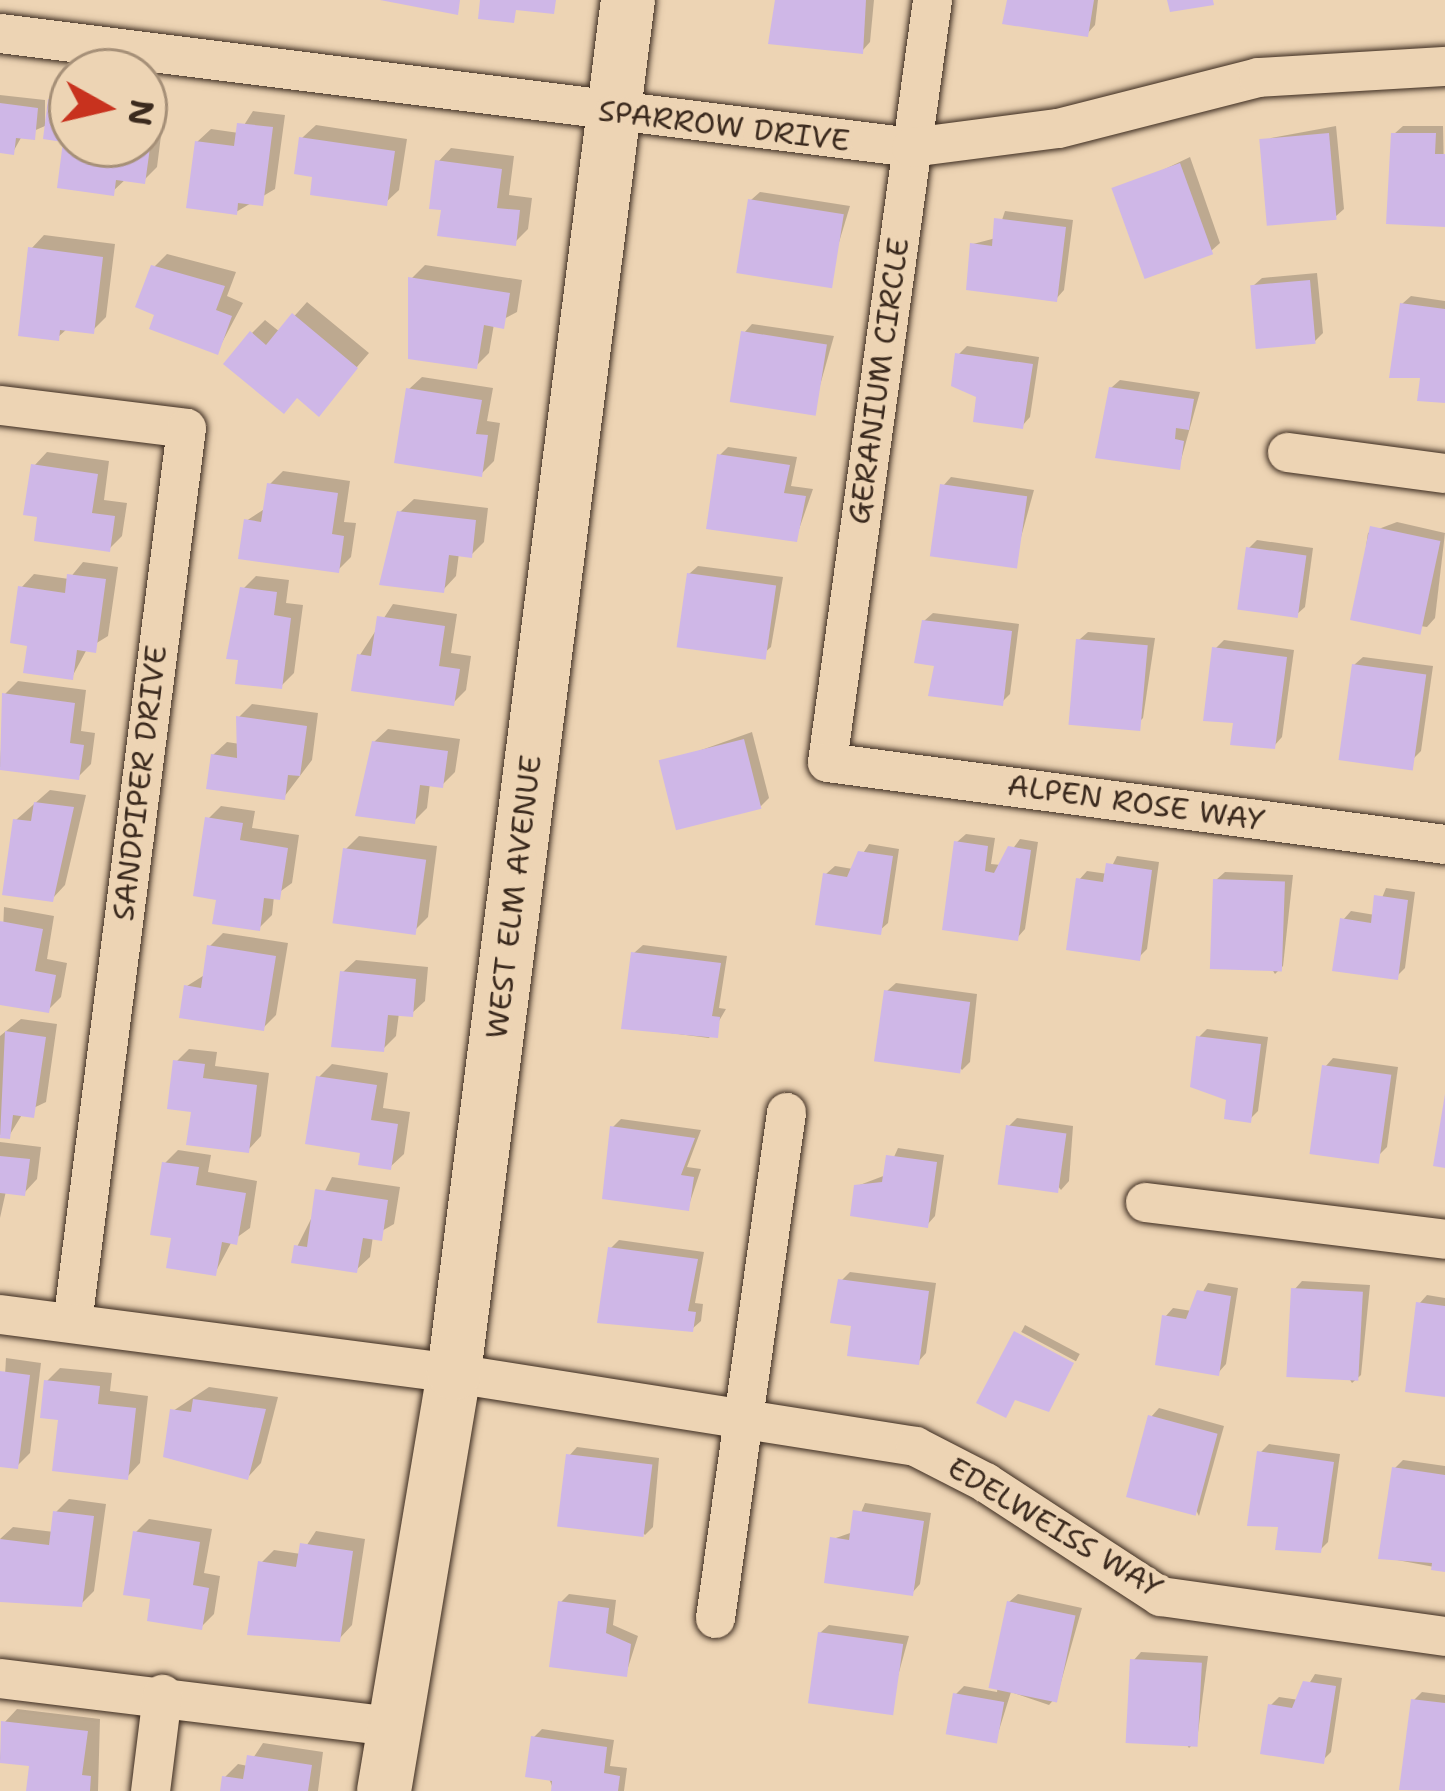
<!DOCTYPE html>
<html>
<head>
<meta charset="utf-8">
<style>
	body { margin:0 }
	#map { position:relative; width:1445px; height:1791px; overflow:hidden; background:#edd4b4; font-family:"Shantell Sans",sans-serif }
	div>[style] { position:absolute }
	.shadow>* { inset:0; background:#0003; transform-origin:0 0 }
	.building>* { inset:0; background:#cfb7e7; transform-origin:0 0 }
	.roads { filter:drop-shadow(0 0 3px #3b2a1e) drop-shadow(0 0 3px #3b2a1e) }
	.street>* { height:39px; margin:-19.5px; padding:0 19.5px; transform-origin:19.5px; border-radius:19.5px; background:#edd4b4 }
	.secondary>* { height:54px; margin:-27px; padding:0 27px; transform-origin:27px; border-radius:27px; background:#edd4b4 }
	span { translate:-50% -50%; white-space:nowrap; text-align:center; line-height:1.15; -webkit-text-stroke:10px #edd4b4; paint-order:stroke }
	.street-label { font-size:30px; color:#3b2a1e }
	.north { position:absolute; left:48px; top:48px; width:120px; height:120px; box-sizing:border-box; background:#edd4b4; border:3px solid #a69078; border-radius:50%; rotate:98deg; font-size:33px; font-weight:700; line-height:48px; text-align:center; color:#3b2a1e }
	.north::after { content:''; display:block; margin:auto; width:42px; height:54px; background:#c8321e; clip-path:polygon(50% 0,100% 100%,50% 72%,0 100%) }
</style>
</head>
<body>
<div id="map">
	<div class="shadow">
		<i style="clip-path:polygon(778px 0,874px 0,870px 42px,862px 51px)"></i>
		<i style="clip-path:polygon(1008px 0,1098px 0,1095px 25px,1087px 34px)"></i>
		<i style="clip-path:polygon(64px 87px,72px 88px,72px 144px,144px 144px,144px 118px,163px 120px,157px 167px,144px 180px,127px 178px,112px 192px,66px 139px,51px 101px)"></i>
		<i style="clip-path:polygon(0 95px,45px 100px,45px 126px,22px 136px,13px 152px,0 150px)"></i>
		<i style="clip-path:polygon(253px 111px,285px 115px,275px 189px,236px 212px,197px 142px,211px 129px,239px 133px)"></i>
		<i style="clip-path:polygon(316px 125px,407px 139px,399px 190px,385px 203px,316px 174px,302px 138px)"></i>
		<i style="clip-path:polygon(1336px 126px,1344px 209px,1335px 217px,1263px 146px,1271px 138px)"></i>
		<i style="clip-path:polygon(1403px 126px,1443px 126px,1445px 224px,1394px 134px)"></i>
		<i style="clip-path:polygon(451px 148px,514px 156px,509px 195px,532px 198px,528px 229px,514px 243px,444px 207px,438px 162px)"></i>
		<i style="clip-path:polygon(1190px 157px,1220px 243px,1211px 251px,1117px 192px)"></i>
		<i style="clip-path:polygon(760px 192px,850px 206px,827px 282px,751px 200px)"></i>
		<i style="clip-path:polygon(1005px 211px,1073px 220px,1064px 290px,1056px 299px,973px 244px,996px 238px)"></i>
		<i style="clip-path:polygon(44px 235px,115px 244px,106px 317px,92px 331px,68px 328px,57px 338px,31px 249px)"></i>
		<i style="clip-path:polygon(167px 254px,236px 272px,227px 296px,243px 303px,217px 352px,158px 313px,154px 267px)"></i>
		<i style="clip-path:polygon(425px 265px,522px 280px,517px 312px,494px 324px,489px 353px,476px 366px,411px 279px)"></i>
		<i style="clip-path:polygon(1317px 273px,1323px 333px,1315px 341px,1253px 286px,1262px 278px)"></i>
		<i style="clip-path:polygon(1411px 296px,1445px 301px,1445px 400px,1424px 375px,1402px 304px)"></i>
		<i style="clip-path:polygon(307px 302px,369px 353px,318px 412px,252px 333px,265px 320px,280px 332px)"></i>
		<i style="clip-path:polygon(752px 324px,834px 336px,813px 410px,744px 333px)"></i>
		<i style="clip-path:polygon(967px 346px,1039px 357px,1030px 417px,1022px 426px,980px 395px,958px 355px)"></i>
		<i style="clip-path:polygon(422px 377px,493px 388px,487px 421px,500px 423px,494px 461px,481px 474px,408px 390px)"></i>
		<i style="clip-path:polygon(1120px 380px,1200px 392px,1179px 467px,1111px 388px)"></i>
		<i style="clip-path:polygon(728px 447px,797px 457px,791px 486px,813px 489px,796px 538px,719px 456px)"></i>
		<i style="clip-path:polygon(47px 452px,109px 461px,104px 500px,127px 503px,122px 536px,109px 549px,40px 514px,34px 466px)"></i>
		<i style="clip-path:polygon(283px 471px,350px 481px,344px 522px,356px 523px,351px 557px,338px 570px,246px 521px,266px 508px,270px 484px)"></i>
		<i style="clip-path:polygon(951px 477px,1034px 490px,1013px 566px,943px 486px)"></i>
		<i style="clip-path:polygon(414px 499px,488px 508px,484px 542px,471px 555px,459px 553px,456px 576px,443px 590px,400px 512px)"></i>
		<i style="clip-path:polygon(1397px 522px,1445px 533px,1435px 618px,1427px 627px,1356px 617px,1368px 533px)"></i>
		<i style="clip-path:polygon(1257px 540px,1313px 548px,1305px 607px,1296px 615px,1249px 548px)"></i>
		<i style="clip-path:polygon(83px 562px,118px 567px,108px 636px,87px 649px,72px 677px,30px 643px,21px 588px,34px 574px,69px 579px)"></i>
		<i style="clip-path:polygon(698px 566px,783px 577px,771px 647px,762px 655px,680px 645px,689px 574px)"></i>
		<i style="clip-path:polygon(256px 576px,289px 580px,286px 603px,303px 605px,294px 673px,281px 686px,243px 589px)"></i>
		<i style="clip-path:polygon(393px 604px,457px 614px,451px 653px,471px 656px,466px 690px,453px 703px,360px 655px)"></i>
		<i style="clip-path:polygon(933px 613px,1019px 624px,1010px 694px,1002px 702px,938px 663px,924px 621px)"></i>
		<i style="clip-path:polygon(1088px 632px,1155px 638px,1143px 718px,1135px 726px,1079px 640px)"></i>
		<i style="clip-path:polygon(1224px 640px,1294px 650px,1282px 737px,1274px 746px,1236px 720px,1215px 649px)"></i>
		<i style="clip-path:polygon(1363px 657px,1433px 666px,1421px 751px,1413px 759px,1362px 759px,1342px 751px,1354px 665px)"></i>
		<i style="clip-path:polygon(18px 681px,86px 690px,81px 731px,95px 733px,91px 764px,78px 777px,0 767px,4px 695px)"></i>
		<i style="clip-path:polygon(252px 704px,318px 713px,312px 760px,284px 797px,213px 755px,227px 742px,240px 744px,239px 717px)"></i>
		<i style="clip-path:polygon(388px 729px,460px 739px,455px 772px,442px 785px,430px 783px,427px 808px,414px 821px,374px 742px)"></i>
		<i style="clip-path:polygon(752px 732px,769px 798px,760px 807px,662px 764px)"></i>
		<i style="clip-path:polygon(50px 790px,86px 795px,65px 885px,52px 899px,16px 820px)"></i>
		<i style="clip-path:polygon(221px 806px,255px 811px,252px 828px,299px 835px,292px 883px,274px 896px,272px 915px,259px 928px,219px 897px,208px 819px)"></i>
		<i style="clip-path:polygon(966px 834px,995px 838px,991px 864px,1001px 865px,1020px 839px,1038px 842px,1025px 929px,1017px 938px,957px 842px)"></i>
		<i style="clip-path:polygon(359px 836px,437px 846px,428px 917px,415px 930px,346px 849px)"></i>
		<i style="clip-path:polygon(869px 844px,899px 849px,888px 923px,879px 931px,826px 874px,835px 866px,853px 869px)"></i>
		<i style="clip-path:polygon(1117px 856px,1159px 862px,1147px 949px,1139px 957px,1079px 880px,1087px 871px,1108px 874px)"></i>
		<i style="clip-path:polygon(1225px 872px,1293px 875px,1283px 966px,1275px 974px,1216px 880px)"></i>
		<i style="clip-path:polygon(1386px 888px,1415px 892px,1405px 968px,1397px 976px,1343px 920px,1351px 911px,1375px 915px)"></i>
		<i style="clip-path:polygon(4px 907px,54px 916px,47px 959px,67px 963px,61px 997px,48px 1010px,0 1002px)"></i>
		<i style="clip-path:polygon(223px 933px,288px 943px,276px 1015px,263px 1028px,187px 986px,206px 974px,210px 946px)"></i>
		<i style="clip-path:polygon(643px 945px,727px 956px,719px 1008px,726px 1009px,709px 1038px,624px 1027px,634px 953px)"></i>
		<i style="clip-path:polygon(356px 960px,428px 967px,425px 1001px,411px 1014px,399px 1013px,396px 1036px,383px 1049px,342px 973px)"></i>
		<i style="clip-path:polygon(896px 983px,977px 994px,970px 1062px,962px 1070px,887px 991px)"></i>
		<i style="clip-path:polygon(21px 1019px,57px 1024px,46px 1102px,23px 1113px,9px 1136px,0 1135px,0 1036px)"></i>
		<i style="clip-path:polygon(1207px 1029px,1268px 1037px,1258px 1111px,1250px 1119px,1229px 1098px,1199px 1037px)"></i>
		<i style="clip-path:polygon(189px 1049px,217px 1052px,215px 1066px,269px 1073px,261px 1136px,248px 1150px,194px 1109px,176px 1062px)"></i>
		<i style="clip-path:polygon(1333px 1058px,1398px 1067px,1387px 1147px,1378px 1156px,1325px 1067px)"></i>
		<i style="clip-path:polygon(332px 1064px,388px 1073px,383px 1108px,410px 1112px,404px 1154px,390px 1167px,364px 1150px,319px 1077px)"></i>
		<i style="clip-path:polygon(1017px 1118px,1073px 1126px,1069px 1181px,1061px 1190px,1009px 1126px)"></i>
		<i style="clip-path:polygon(621px 1119px,701px 1130px,687px 1167px,701px 1169px,688px 1208px,613px 1127px)"></i>
		<i style="clip-path:polygon(0 1142px,41px 1147px,37px 1179px,24px 1193px,6px 1191px,0 1218px)"></i>
		<i style="clip-path:polygon(898px 1148px,944px 1155px,935px 1216px,927px 1225px,857px 1186px,886px 1175px)"></i>
		<i style="clip-path:polygon(178px 1150px,211px 1155px,208px 1172px,257px 1181px,250px 1228px,232px 1241px,215px 1273px,174px 1236px,165px 1163px)"></i>
		<i style="clip-path:polygon(332px 1177px,400px 1187px,394px 1224px,373px 1236px,370px 1257px,356px 1270px,297px 1247px)"></i>
		<i style="clip-path:polygon(619px 1240px,704px 1252px,695px 1303px,703px 1304px,701px 1321px,692px 1329px,611px 1248px)"></i>
		<i style="clip-path:polygon(850px 1272px,936px 1283px,926px 1353px,918px 1362px,854px 1324px,841px 1281px)"></i>
		<i style="clip-path:polygon(1302px 1281px,1370px 1285px,1361px 1375px,1352px 1383px,1294px 1290px)"></i>
		<i style="clip-path:polygon(1208px 1283px,1238px 1288px,1226px 1364px,1218px 1373px,1165px 1317px,1173px 1308px,1192px 1311px)"></i>
		<i style="clip-path:polygon(1427px 1295px,1445px 1298px,1445px 1394px,1419px 1304px)"></i>
		<i style="left:1025px;top:1325px;width:62px;height:8px;rotate:28deg"></i>
		<i style="clip-path:polygon(6px 1358px,41px 1363px,30px 1453px,17px 1466px,0 1464px)"></i>
		<i style="clip-path:polygon(60px 1368px,112px 1373px,110px 1391px,148px 1396px,140px 1463px,127px 1477px,61px 1417px,47px 1381px)"></i>
		<i style="clip-path:polygon(209px 1387px,278px 1397px,261px 1463px,248px 1477px,173px 1411px)"></i>
		<i style="clip-path:polygon(1159px 1408px,1224px 1426px,1199px 1516px,1151px 1417px)"></i>
		<i style="clip-path:polygon(1269px 1444px,1340px 1454px,1328px 1542px,1320px 1550px,1282px 1524px,1260px 1453px)"></i>
		<i style="clip-path:polygon(577px 1447px,659px 1458px,653px 1527px,645px 1535px,569px 1456px)"></i>
		<i style="clip-path:polygon(1403px 1460px,1445px 1466px,1445px 1569px,1381px 1557px,1395px 1468px)"></i>
		<i style="clip-path:polygon(69px 1499px,106px 1504px,94px 1591px,81px 1604px,0 1599px,0 1539px,13px 1527px,54px 1532px,56px 1512px)"></i>
		<i style="clip-path:polygon(865px 1503px,931px 1513px,920px 1584px,912px 1593px,833px 1539px,853px 1532px)"></i>
		<i style="clip-path:polygon(149px 1519px,212px 1529px,204px 1573px,220px 1576px,214px 1614px,201px 1627px,154px 1596px,136px 1532px)"></i>
		<i style="clip-path:polygon(316px 1531px,365px 1539px,352px 1625px,339px 1639px,261px 1563px,274px 1550px,301px 1554px)"></i>
		<i style="clip-path:polygon(569px 1594px,616px 1600px,613px 1625px,638px 1636px,626px 1674px,561px 1602px)"></i>
		<i style="clip-path:polygon(1018px 1594px,1082px 1608px,1057px 1696px,1049px 1705px,1011px 1692px,995px 1743px,955px 1695px,964px 1686px,997px 1692px,1009px 1602px)"></i>
		<i style="clip-path:polygon(829px 1625px,909px 1636px,888px 1712px,820px 1633px)"></i>
		<i style="clip-path:polygon(1141px 1652px,1208px 1656px,1197px 1740px,1189px 1748px,1133px 1661px)"></i>
		<i style="clip-path:polygon(1315px 1674px,1342px 1678px,1331px 1752px,1323px 1760px,1271px 1705px,1279px 1697px,1299px 1700px)"></i>
		<i style="clip-path:polygon(1422px 1692px,1445px 1695px,1445px 1791px,1403px 1787px,1414px 1700px)"></i>
		<i style="clip-path:polygon(17px 1709px,100px 1719px,98px 1791px,29px 1791px,32px 1763px,0 1760px,4px 1723px)"></i>
		<i style="clip-path:polygon(542px 1729px,614px 1740px,610px 1766px,627px 1768px,624px 1791px,554px 1791px,533px 1738px)"></i>
		<i style="clip-path:polygon(263px 1743px,323px 1752px,318px 1791px,223px 1791px,225px 1777px,238px 1764px,248px 1766px)"></i>
	</div>
	<div class="building">
		<i style="clip-path:polygon(380px 0,460px 0,458px 15px)"></i>
		<i style="clip-path:polygon(480px 0,556px 0,554px 14px,516px 10px,514px 23px,478px 19px)"></i>
		<i style="clip-path:polygon(775px 0,866px 0,863px 54px,768px 44px)"></i>
		<i style="clip-path:polygon(1007px 0,1094px 0,1088px 37px,1002px 24px)"></i>
		<i style="clip-path:polygon(1167px 0,1213px 0,1214px 5px,1170px 12px)"></i>
		<i style="clip-path:polygon(48px 99px,72px 102px,72px 144px,144px 144px,144px 132px,152px 133px,145px 184px,116px 180px,114px 196px,57px 188px,63px 142px,43px 139px)"></i>
		<i style="clip-path:polygon(0 103px,38px 108px,35px 140px,16px 138px,14px 155px,0 153px)"></i>
		<i style="clip-path:polygon(237px 123px,273px 127px,263px 206px,238px 203px,237px 215px,186px 208px,195px 141px,234px 146px)"></i>
		<i style="left:1329px;top:133px;width:87px;height:70px;rotate:85deg"></i>
		<i style="clip-path:polygon(1391px 133px,1436px 133px,1435px 154px,1445px 154px,1445px 227px,1386px 224px)"></i>
		<i style="clip-path:polygon(299px 137px,395px 151px,387px 206px,310px 195px,312px 177px,294px 174px)"></i>
		<i style="clip-path:polygon(435px 160px,502px 169px,497px 208px,520px 210px,516px 246px,437px 236px,441px 210px,429px 209px)"></i>
		<i style="left:1180px;top:163px;width:97px;height:73px;rotate:70deg"></i>
		<i style="left:748px;top:199px;width:97px;height:75px;rotate:9deg"></i>
		<i style="clip-path:polygon(994px 218px,1066px 227px,1057px 302px,966px 290px,970px 243px,992px 246px)"></i>
		<i style="clip-path:polygon(28px 247px,103px 257px,94px 334px,60px 330px,59px 341px,18px 336px)"></i>
		<i style="clip-path:polygon(151px 265px,225px 286px,216px 310px,232px 316px,218px 355px,149px 329px,154px 315px,135px 307px)"></i>
		<i style="clip-path:polygon(408px 277px,510px 293px,504px 329px,484px 325px,477px 369px,408px 359px)"></i>
		<i style="left:1310px;top:280px;width:64px;height:60px;rotate:85deg"></i>
		<i style="clip-path:polygon(1400px 303px,1445px 309px,1445px 403px,1417px 401px,1420px 378px,1389px 378px)"></i>
		<i style="clip-path:polygon(292px 313px,358px 368px,319px 417px,297px 398px,284px 414px,223px 364px,250px 331px,266px 345px)"></i>
		<i style="left:741px;top:331px;width:87px;height:72px;rotate:9deg"></i>
		<i style="clip-path:polygon(955px 353px,1033px 364px,1023px 429px,973px 422px,976px 397px,951px 386px)"></i>
		<i style="clip-path:polygon(1109px 387px,1194px 399px,1189px 430px,1176px 428px,1175px 439px,1184px 441px,1180px 470px,1095px 458px)"></i>
		<i style="clip-path:polygon(406px 388px,482px 400px,476px 434px,488px 435px,482px 477px,394px 463px)"></i>
		<i style="clip-path:polygon(717px 454px,790px 465px,784px 493px,806px 496px,797px 542px,706px 529px)"></i>
		<i style="clip-path:polygon(31px 464px,98px 474px,92px 513px,115px 516px,110px 552px,34px 541px,37px 517px,23px 515px)"></i>
		<i style="clip-path:polygon(267px 483px,338px 493px,332px 534px,344px 536px,339px 573px,238px 559px,244px 519px,261px 522px)"></i>
		<i style="left:940px;top:484px;width:88px;height:73px;rotate:8deg"></i>
		<i style="clip-path:polygon(397px 511px,476px 520px,472px 558px,449px 555px,444px 593px,379px 585px)"></i>
		<i style="left:1370px;top:526px;width:72px;height:96px;rotate:12deg"></i>
		<i style="left:1246px;top:547px;width:61px;height:63px;rotate:8deg"></i>
		<i style="left:687px;top:573px;width:90px;height:75px;rotate:8deg"></i>
		<i style="clip-path:polygon(67px 574px,106px 579px,96px 653px,77px 650px,73px 680px,23px 673px,27px 646px,10px 643px,18px 586px,65px 593px)"></i>
		<i style="clip-path:polygon(240px 587px,277px 592px,274px 615px,291px 618px,282px 689px,235px 684px,238px 660px,226px 659px)"></i>
		<i style="clip-path:polygon(377px 616px,445px 626px,439px 666px,460px 669px,454px 706px,351px 691px,357px 654px,371px 656px)"></i>
		<i style="clip-path:polygon(922px 620px,1012px 631px,1003px 706px,928px 696px,934px 666px,914px 663px)"></i>
		<i style="left:1076px;top:639px;width:72px;height:86px;rotate:5deg"></i>
		<i style="clip-path:polygon(1212px 647px,1287px 657px,1275px 749px,1230px 745px,1233px 723px,1203px 721px)"></i>
		<i style="left:1352px;top:664px;width:75px;height:97px;rotate:8deg"></i>
		<i style="clip-path:polygon(2px 693px,75px 703px,70px 743px,84px 745px,79px 780px,0 770px)"></i>
		<i style="clip-path:polygon(236px 716px,307px 726px,300px 776px,288px 775px,285px 800px,206px 789px,211px 754px,237px 758px)"></i>
		<i style="left:744px;top:739px;width:72px;height:88px;rotate:76deg"></i>
		<i style="clip-path:polygon(372px 741px,448px 751px,443px 788px,420px 785px,415px 824px,355px 816px)"></i>
		<i style="clip-path:polygon(34px 802px,74px 807px,53px 902px,2px 895px,13px 819px,31px 821px)"></i>
		<i style="clip-path:polygon(205px 817px,243px 823px,240px 840px,288px 848px,280px 900px,264px 898px,260px 931px,212px 924px,216px 900px,193px 896px)"></i>
		<i style="clip-path:polygon(954px 841px,988px 846px,985px 871px,994px 873px,1008px 846px,1031px 850px,1018px 941px,942px 930px)"></i>
		<i style="left:343px;top:848px;width:84px;height:76px;rotate:8deg"></i>
		<i style="clip-path:polygon(858px 851px,893px 856px,881px 935px,815px 925px,823px 873px,847px 877px)"></i>
		<i style="clip-path:polygon(1106px 863px,1152px 870px,1140px 961px,1066px 950px,1076px 878px,1103px 882px)"></i>
		<i style="left:1213px;top:879px;width:72px;height:90px;rotate:2deg"></i>
		<i style="clip-path:polygon(1374px 895px,1408px 900px,1398px 980px,1332px 971px,1340px 918px,1371px 923px)"></i>
		<i style="clip-path:polygon(0 921px,43px 929px,35px 971px,56px 975px,49px 1013px,0 1005px)"></i>
		<i style="clip-path:polygon(207px 945px,276px 956px,264px 1031px,179px 1018px,184px 985px,201px 988px)"></i>
		<i style="clip-path:polygon(631px 952px,721px 963px,712px 1016px,720px 1017px,718px 1038px,621px 1029px)"></i>
		<i style="clip-path:polygon(340px 971px,416px 979px,413px 1017px,388px 1015px,384px 1052px,331px 1047px)"></i>
		<i style="left:884px;top:990px;width:87px;height:72px;rotate:8deg"></i>
		<i style="clip-path:polygon(5px 1031px,46px 1037px,34px 1118px,13px 1115px,10px 1139px,0 1138px)"></i>
		<i style="clip-path:polygon(1196px 1036px,1261px 1044px,1251px 1123px,1224px 1119px,1226px 1100px,1190px 1087px)"></i>
		<i style="clip-path:polygon(173px 1060px,205px 1064px,203px 1078px,257px 1085px,249px 1153px,186px 1145px,191px 1112px,167px 1109px)"></i>
		<i style="left:1322px;top:1065px;width:70px;height:90px;rotate:8deg"></i>
		<i style="clip-path:polygon(316px 1076px,377px 1085px,371px 1120px,398px 1124px,391px 1170px,358px 1165px,360px 1153px,305px 1144px)"></i>
		<i style="clip-path:polygon(1445px 1094px,1445px 1168px,1433px 1166px)"></i>
		<i style="left:1006px;top:1125px;width:61px;height:60px;rotate:8deg"></i>
		<i style="clip-path:polygon(610px 1126px,695px 1138px,681px 1175px,694px 1177px,689px 1211px,602px 1199px)"></i>
		<i style="clip-path:polygon(886px 1155px,937px 1162px,928px 1228px,850px 1216px,854px 1185px,882px 1182px)"></i>
		<i style="clip-path:polygon(0 1156px,30px 1159px,25px 1196px,0 1193px)"></i>
		<i style="clip-path:polygon(162px 1162px,199px 1167px,196px 1185px,246px 1193px,237px 1245px,222px 1242px,216px 1276px,166px 1268px,171px 1238px,150px 1235px)"></i>
		<i style="clip-path:polygon(315px 1189px,388px 1200px,382px 1241px,363px 1238px,357px 1273px,291px 1263px,294px 1245px,307px 1247px)"></i>
		<i style="clip-path:polygon(608px 1247px,698px 1259px,688px 1311px,696px 1312px,693px 1332px,597px 1323px)"></i>
		<i style="clip-path:polygon(838px 1279px,929px 1291px,919px 1365px,847px 1356px,851px 1326px,830px 1323px)"></i>
		<i style="left:1291px;top:1288px;width:72px;height:89px;rotate:3deg"></i>
		<i style="clip-path:polygon(1197px 1290px,1231px 1296px,1219px 1376px,1155px 1365px,1162px 1315px,1186px 1319px)"></i>
		<i style="clip-path:polygon(1416px 1302px,1445px 1306px,1445px 1397px,1405px 1392px)"></i>
		<i style="clip-path:polygon(1014px 1331px,1074px 1363px,1049px 1412px,1015px 1400px,1006px 1418px,976px 1403px)"></i>
		<i style="clip-path:polygon(0 1371px,30px 1375px,18px 1469px,0 1467px)"></i>
		<i style="clip-path:polygon(44px 1380px,100px 1386px,98px 1404px,136px 1408px,128px 1480px,52px 1471px,58px 1420px,40px 1418px)"></i>
		<i style="clip-path:polygon(193px 1399px,266px 1409px,248px 1480px,163px 1457px,170px 1409px,191px 1412px)"></i>
		<i style="left:1148px;top:1415px;width:72px;height:85px;rotate:15deg"></i>
		<i style="clip-path:polygon(1257px 1451px,1334px 1462px,1321px 1553px,1275px 1550px,1278px 1527px,1247px 1526px)"></i>
		<i style="left:566px;top:1454px;width:87px;height:73px;rotate:7deg"></i>
		<i style="clip-path:polygon(1392px 1467px,1445px 1475px,1445px 1572px,1431px 1570px,1432px 1563px,1378px 1559px)"></i>
		<i style="clip-path:polygon(853px 1510px,924px 1521px,913px 1596px,824px 1583px,830px 1537px,849px 1540px)"></i>
		<i style="clip-path:polygon(53px 1511px,94px 1516px,82px 1607px,0 1602px,0 1539px,49px 1545px)"></i>
		<i style="clip-path:polygon(133px 1531px,200px 1542px,193px 1585px,209px 1588px,202px 1630px,147px 1621px,150px 1599px,123px 1595px)"></i>
		<i style="clip-path:polygon(300px 1543px,353px 1551px,340px 1642px,247px 1635px,258px 1561px,296px 1567px)"></i>
		<i style="clip-path:polygon(558px 1601px,609px 1608px,606px 1633px,631px 1644px,627px 1677px,549px 1667px)"></i>
		<i style="left:1007px;top:1601px;width:70px;height:89px;rotate:12deg"></i>
		<i style="left:818px;top:1632px;width:86px;height:72px;rotate:8deg"></i>
		<i style="left:1130px;top:1659px;width:72px;height:84px;rotate:3deg"></i>
		<i style="clip-path:polygon(1303px 1681px,1336px 1686px,1324px 1764px,1260px 1754px,1268px 1704px,1292px 1708px)"></i>
		<i style="left:953px;top:1693px;width:52px;height:42px;rotate:10deg"></i>
		<i style="clip-path:polygon(1411px 1699px,1445px 1703px,1445px 1791px,1399px 1790px)"></i>
		<i style="clip-path:polygon(1px 1721px,88px 1731px,82px 1775px,91px 1776px,90px 1791px,26px 1791px,29px 1766px,0 1763px)"></i>
		<i style="clip-path:polygon(531px 1736px,607px 1747px,604px 1773px,620px 1776px,618px 1791px,551px 1791px,552px 1781px,525px 1777px)"></i>
		<i style="clip-path:polygon(247px 1755px,312px 1765px,308px 1791px,220px 1791px,222px 1776px,243px 1779px)"></i>
	</div>
	<div class="roads">
		<div class="street">
			<i style="left:932px;top:0;width:769px;rotate:97.85deg"></i>
			<i style="left:827px;top:762px;width:623px;rotate:7.56deg"></i>
			<i style="left:0;top:33px;width:918px;rotate:7.13deg"></i>
			<i style="left:911px;top:147px;width:148px;rotate:-7.4deg"></i>
			<i style="left:1058px;top:128px;width:206px;rotate:-14.3deg"></i>
			<i style="left:1258px;top:77px;width:187px;rotate:-3.4deg"></i>
			<i style="left:0;top:405px;width:187px;rotate:7deg"></i>
			<i style="left:186px;top:428px;width:902px;rotate:97.26deg"></i>
			<i style="left:1287px;top:452px;width:159px;rotate:7.6deg"></i>
			<i style="left:1145px;top:1202px;width:302px;rotate:7deg"></i>
			<i style="left:0;top:1314px;width:458px;rotate:7.4deg"></i>
			<i style="left:454px;top:1373px;width:467px;rotate:9deg"></i>
			<i style="left:915px;top:1446px;width:79px;rotate:27.2deg"></i>
			<i style="left:985px;top:1482px;width:209px;rotate:33.1deg"></i>
			<i style="left:1160px;top:1596px;width:288px;rotate:8deg"></i>
			<i style="left:715px;top:1618px;width:511px;rotate:-82.01deg"></i>
			<i style="left:0;top:1678px;width:396px;rotate:7deg"></i>
			<i style="left:150px;top:1791px;width:98px;rotate:-82.9deg"></i>
		</div>
		<div class="secondary">
			<i style="left:384px;top:1791px;width:424px;rotate:-80.5deg"></i>
			<i style="left:454px;top:1373px;width:1384px;rotate:-82.78deg"></i>
		</div>
	</div>
	<div class="street-label">
		<span style="left:724px;top:126px;rotate:7deg">SPARROW DRIVE</span>
		<span style="left:879px;top:381px;rotate:-82deg">GERANIUM CIRCLE</span>
		<span style="left:140px;top:783px;rotate:-83deg">SANDPIPER DRIVE</span>
		<span style="left:1136px;top:803px;rotate:8deg">ALPEN ROSE WAY</span>
		<span style="left:514px;top:897px;rotate:-83deg">WEST ELM AVENUE</span>
		<span style="left:1055px;top:1528px;rotate:31deg">EDELWEISS WAY</span>
	</div>
	<div class="north">N</div>
</div>
</body>
</html>
